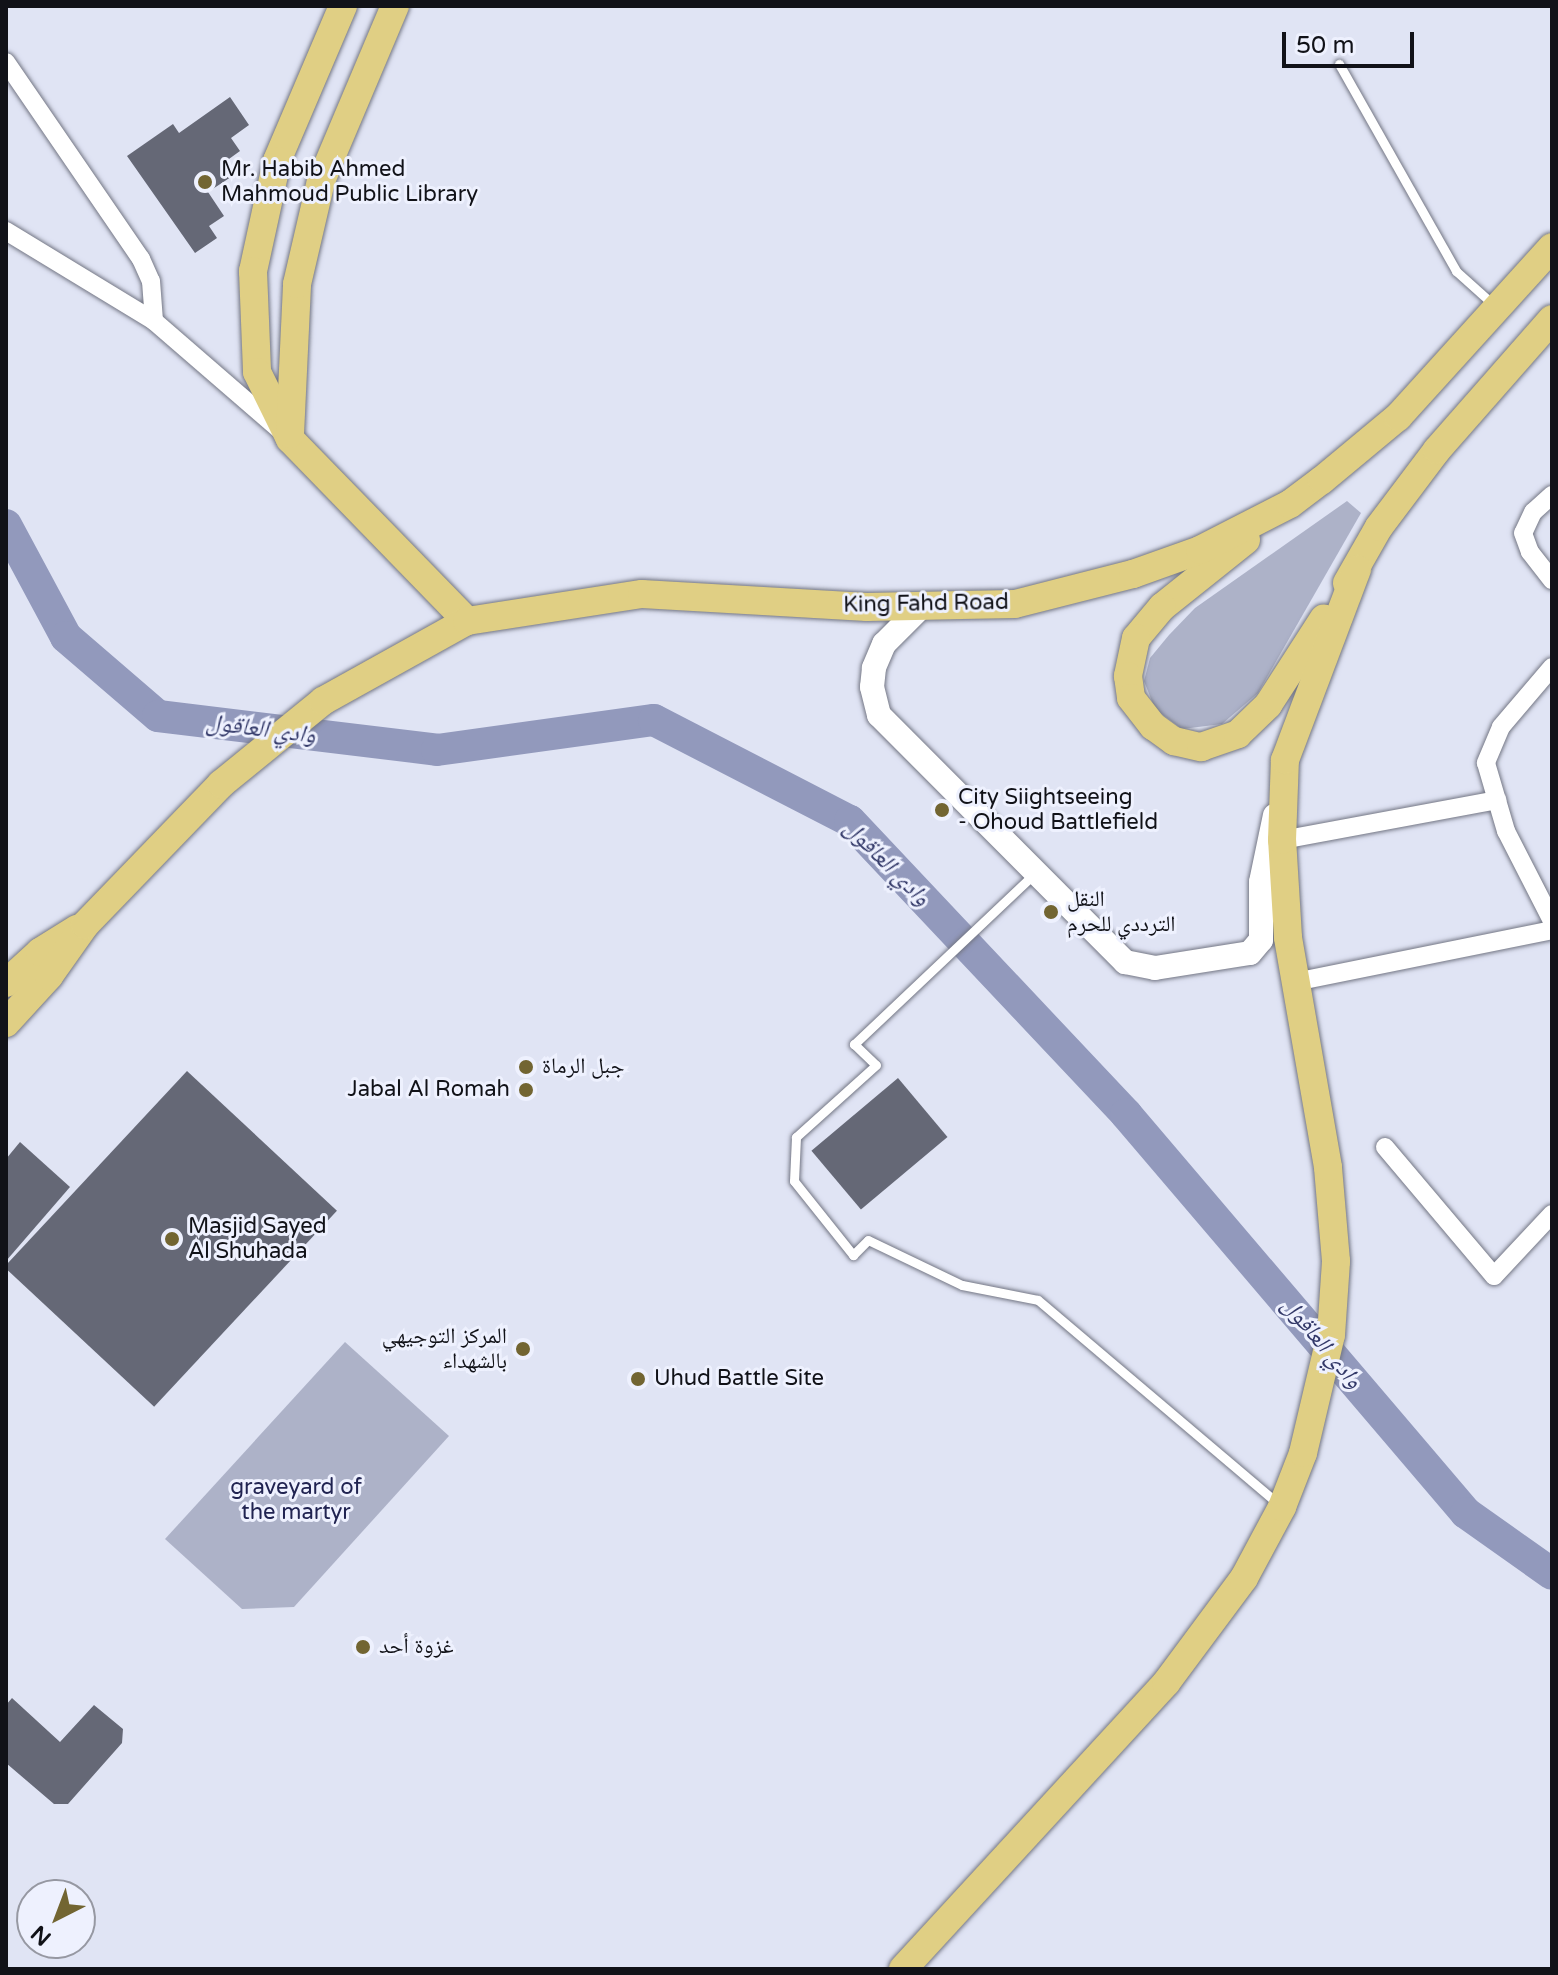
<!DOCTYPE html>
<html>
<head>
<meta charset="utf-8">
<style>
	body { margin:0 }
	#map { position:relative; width:1558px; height:1975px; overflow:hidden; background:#e0e4f4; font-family:"Varela Round","Noto Naskh Arabic",sans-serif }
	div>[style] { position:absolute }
	.green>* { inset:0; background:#adb2c8 }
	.river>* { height:32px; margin:-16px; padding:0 16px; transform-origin:16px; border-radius:16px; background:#9299bc }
	.building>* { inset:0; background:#656876; transform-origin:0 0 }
	.roads { filter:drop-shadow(0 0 2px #737684) drop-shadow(0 0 2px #737684) }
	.lane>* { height:9px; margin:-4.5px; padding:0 4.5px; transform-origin:4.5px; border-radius:4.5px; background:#fff }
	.street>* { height:18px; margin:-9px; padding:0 9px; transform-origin:9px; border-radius:9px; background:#fff }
	.secondary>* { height:24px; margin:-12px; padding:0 12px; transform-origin:12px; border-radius:12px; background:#fff }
	.primary>* { height:28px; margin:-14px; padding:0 14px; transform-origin:14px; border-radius:14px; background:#e0cf84 }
	.dots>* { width:22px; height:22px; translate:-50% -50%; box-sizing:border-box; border:4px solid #eef1fe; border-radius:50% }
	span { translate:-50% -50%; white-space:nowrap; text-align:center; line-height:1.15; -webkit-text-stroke:6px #eef1fe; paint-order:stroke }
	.poi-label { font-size:22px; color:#111218 }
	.left { translate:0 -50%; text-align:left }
	.right { translate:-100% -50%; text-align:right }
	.street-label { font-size:22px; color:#111218 }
	.park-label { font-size:22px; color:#202351 }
	.water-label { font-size:24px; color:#333969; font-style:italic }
	.frame { position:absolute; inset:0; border:8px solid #111218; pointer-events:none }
	.north { position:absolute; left:16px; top:1879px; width:80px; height:80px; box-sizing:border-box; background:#eef1fe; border:2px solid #9698a2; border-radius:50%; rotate:222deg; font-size:22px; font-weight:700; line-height:32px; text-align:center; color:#111218 }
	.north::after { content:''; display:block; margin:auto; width:28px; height:36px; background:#726532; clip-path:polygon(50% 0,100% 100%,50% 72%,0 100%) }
	.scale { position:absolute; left:1282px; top:32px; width:132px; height:36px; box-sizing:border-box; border:4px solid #111218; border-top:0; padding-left:10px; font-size:24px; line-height:28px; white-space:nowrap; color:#111218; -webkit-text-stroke:6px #eef1fe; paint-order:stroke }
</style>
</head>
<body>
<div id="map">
	<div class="green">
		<i style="clip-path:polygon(1347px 501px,1361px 513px,1258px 693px,1222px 724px,1182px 729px,1155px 709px,1144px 681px,1150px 658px,1169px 635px,1195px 608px)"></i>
		<i style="clip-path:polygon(345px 1342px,449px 1436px,294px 1607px,242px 1609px,165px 1539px)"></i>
	</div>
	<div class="river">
		<i style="left:6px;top:525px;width:127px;rotate:61.8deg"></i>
		<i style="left:66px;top:637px;width:121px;rotate:40.7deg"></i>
		<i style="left:158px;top:716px;width:281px;rotate:6.9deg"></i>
		<i style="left:437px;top:750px;width:219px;rotate:-7.9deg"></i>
		<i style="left:654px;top:720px;width:220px;rotate:27.3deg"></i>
		<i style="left:850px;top:821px;width:403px;rotate:46.7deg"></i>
		<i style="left:1126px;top:1114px;width:524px;rotate:49.56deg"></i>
		<i style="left:1466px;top:1513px;width:105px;rotate:35.3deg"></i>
	</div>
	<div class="building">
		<i style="clip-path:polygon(230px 97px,249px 125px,231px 138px,240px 151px,222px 164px,231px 177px,208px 192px,224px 216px,209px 226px,217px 238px,195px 253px,127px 156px,173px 124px,179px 133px)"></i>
		<i style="left:187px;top:1071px;width:205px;height:268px;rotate:43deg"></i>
		<i style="left:898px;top:1078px;width:77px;height:113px;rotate:50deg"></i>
		<i style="clip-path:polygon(20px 1142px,70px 1187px,6px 1261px,6px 1159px)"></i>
		<i style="clip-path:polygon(12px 1698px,60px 1742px,94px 1705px,123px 1729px,122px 1743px,68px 1804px,54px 1804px,6px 1763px,6px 1705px)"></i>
	</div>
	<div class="roads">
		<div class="lane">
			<i style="left:1339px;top:64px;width:238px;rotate:60.5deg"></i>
			<i style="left:1456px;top:271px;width:52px;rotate:41.9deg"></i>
			<i style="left:1034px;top:874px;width:248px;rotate:136.6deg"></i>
			<i style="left:854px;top:1044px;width:30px;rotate:44deg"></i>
			<i style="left:876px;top:1065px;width:108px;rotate:138deg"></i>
			<i style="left:796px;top:1137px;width:44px;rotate:92.6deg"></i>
			<i style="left:794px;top:1181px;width:95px;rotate:51.4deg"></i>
			<i style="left:853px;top:1255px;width:21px;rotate:-45deg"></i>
			<i style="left:868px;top:1240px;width:104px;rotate:25.6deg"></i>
			<i style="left:962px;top:1285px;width:77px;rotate:11.2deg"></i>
			<i style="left:1038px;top:1300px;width:317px;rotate:40.3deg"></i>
		</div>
		<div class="street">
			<i style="left:6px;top:62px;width:239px;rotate:55.6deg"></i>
			<i style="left:141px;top:259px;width:24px;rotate:66deg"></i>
			<i style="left:151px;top:281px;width:40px;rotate:85.7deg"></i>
			<i style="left:6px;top:231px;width:173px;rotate:31.3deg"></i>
			<i style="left:154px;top:321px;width:169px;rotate:40.9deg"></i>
			<i style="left:1552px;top:495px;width:25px;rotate:138deg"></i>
			<i style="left:1533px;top:512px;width:23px;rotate:115deg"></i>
			<i style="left:1523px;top:533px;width:20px;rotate:70deg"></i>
			<i style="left:1530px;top:552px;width:36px;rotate:52deg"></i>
			<i style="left:1552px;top:667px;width:79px;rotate:130.4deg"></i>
			<i style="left:1501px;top:727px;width:39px;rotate:113deg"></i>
			<i style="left:1486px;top:763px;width:71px;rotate:73.6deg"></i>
			<i style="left:1506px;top:831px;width:101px;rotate:62.9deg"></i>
			<i style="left:1282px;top:840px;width:219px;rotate:-10.5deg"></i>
			<i style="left:1295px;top:982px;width:262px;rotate:-11.4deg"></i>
			<i style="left:1385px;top:1147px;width:169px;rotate:49.8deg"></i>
			<i style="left:1494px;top:1276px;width:85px;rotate:-46.9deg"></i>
		</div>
		<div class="secondary">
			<i style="left:921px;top:607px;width:52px;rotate:135deg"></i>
			<i style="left:884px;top:644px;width:26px;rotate:113deg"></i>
			<i style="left:874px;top:668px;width:19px;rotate:96deg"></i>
			<i style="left:872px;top:687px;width:29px;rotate:76deg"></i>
			<i style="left:879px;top:715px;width:349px;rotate:45.1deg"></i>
			<i style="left:1125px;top:962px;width:31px;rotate:11deg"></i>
			<i style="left:1155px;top:968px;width:96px;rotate:-9deg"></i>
			<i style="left:1250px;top:953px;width:17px;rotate:-50deg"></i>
			<i style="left:1261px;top:940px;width:58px;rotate:-90deg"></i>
			<i style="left:1261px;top:882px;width:68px;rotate:-78.2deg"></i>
		</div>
		<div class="primary">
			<i style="left:343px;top:6px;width:168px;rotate:113.1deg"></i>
			<i style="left:277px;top:161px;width:113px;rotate:102.3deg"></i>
			<i style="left:253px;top:271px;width:101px;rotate:87.7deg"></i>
			<i style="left:257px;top:372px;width:75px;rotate:63.8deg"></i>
			<i style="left:290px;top:439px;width:254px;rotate:45.8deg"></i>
			<i style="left:290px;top:434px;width:150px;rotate:-87.3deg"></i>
			<i style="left:297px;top:284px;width:106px;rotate:-76.9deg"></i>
			<i style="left:321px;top:181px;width:190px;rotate:-67.1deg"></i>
			<i style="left:1246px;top:540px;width:107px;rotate:141.4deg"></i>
			<i style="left:1162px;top:607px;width:40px;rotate:130deg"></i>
			<i style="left:1136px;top:638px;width:39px;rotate:102deg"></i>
			<i style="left:1128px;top:676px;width:22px;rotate:82deg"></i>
			<i style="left:1131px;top:698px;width:36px;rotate:52deg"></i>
			<i style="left:1153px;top:726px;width:26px;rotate:36deg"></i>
			<i style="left:1174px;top:741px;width:28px;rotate:13deg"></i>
			<i style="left:1201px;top:747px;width:39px;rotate:-19deg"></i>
			<i style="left:1238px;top:734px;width:42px;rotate:-44deg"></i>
			<i style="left:1268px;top:705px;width:103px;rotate:-57.2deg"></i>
			<i style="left:1347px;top:583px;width:64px;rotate:-60.3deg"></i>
			<i style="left:1379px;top:527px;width:96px;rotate:-53deg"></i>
			<i style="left:1437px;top:450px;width:174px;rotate:-48.7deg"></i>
			<i style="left:6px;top:983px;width:46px;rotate:-42.4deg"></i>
			<i style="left:40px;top:952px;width:44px;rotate:-31.9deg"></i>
			<i style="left:6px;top:1023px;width:64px;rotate:-47.5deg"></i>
			<i style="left:49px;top:976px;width:62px;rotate:-54.8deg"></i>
			<i style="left:85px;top:925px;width:196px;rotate:-46deg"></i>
			<i style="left:221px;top:784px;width:132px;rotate:-39.1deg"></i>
			<i style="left:323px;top:701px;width:165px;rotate:-29.1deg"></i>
			<i style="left:467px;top:621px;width:177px;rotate:-8.8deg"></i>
			<i style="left:642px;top:594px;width:225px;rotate:3.3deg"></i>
			<i style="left:867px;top:607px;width:148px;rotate:-1.2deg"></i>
			<i style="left:1015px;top:604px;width:122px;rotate:-14.3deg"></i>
			<i style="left:1133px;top:574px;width:71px;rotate:-19.7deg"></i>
			<i style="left:1200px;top:550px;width:101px;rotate:-27.1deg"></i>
			<i style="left:1290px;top:504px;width:40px;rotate:-37deg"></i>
			<i style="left:1322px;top:480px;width:99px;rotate:-39.7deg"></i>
			<i style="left:1398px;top:417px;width:229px;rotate:-47.8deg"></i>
			<i style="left:903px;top:1969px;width:389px;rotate:-47.4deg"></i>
			<i style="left:1166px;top:1683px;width:131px;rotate:-53.4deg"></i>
			<i style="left:1244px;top:1578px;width:81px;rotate:-61.8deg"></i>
			<i style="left:1282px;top:1507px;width:58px;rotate:-68.7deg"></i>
			<i style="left:1303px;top:1453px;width:121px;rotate:-76.7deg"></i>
			<i style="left:1331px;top:1335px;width:74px;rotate:-86.1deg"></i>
			<i style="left:1336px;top:1261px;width:94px;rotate:-94.9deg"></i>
			<i style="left:1328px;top:1167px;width:233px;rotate:-99.9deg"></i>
			<i style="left:1288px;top:937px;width:97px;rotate:-93.5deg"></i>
			<i style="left:1282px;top:840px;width:80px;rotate:-87.9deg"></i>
			<i style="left:1285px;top:760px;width:204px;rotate:-69.3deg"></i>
		</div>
	</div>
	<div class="dots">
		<i style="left:205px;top:182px;background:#726532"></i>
		<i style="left:942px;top:810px;background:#726532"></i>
		<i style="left:1051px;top:912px;background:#726532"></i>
		<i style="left:526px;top:1067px;background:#726532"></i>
		<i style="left:526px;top:1090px;background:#726532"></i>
		<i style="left:172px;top:1239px;background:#726532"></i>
		<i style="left:523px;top:1349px;background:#726532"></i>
		<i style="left:638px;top:1379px;background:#726532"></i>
		<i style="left:363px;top:1647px;background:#726532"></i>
	</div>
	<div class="poi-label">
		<span class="left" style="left:221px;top:182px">Mr. Habib Ahmed<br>Mahmoud Public Library</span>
		<span class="left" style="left:958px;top:810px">City Siightseeing<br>- Ohoud Battlefield</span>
		<span class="left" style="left:1067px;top:912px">النقل<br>الترددي للحرم</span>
		<span class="left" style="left:542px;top:1067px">جبل الرماة</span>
		<span class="right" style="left:510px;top:1090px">Jabal Al Romah</span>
		<span class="left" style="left:188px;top:1239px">Masjid Sayed<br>Al Shuhada</span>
		<span class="right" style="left:507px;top:1349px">المركز التوجيهي<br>بالشهداء</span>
		<span class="left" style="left:654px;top:1379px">Uhud Battle Site</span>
		<span class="left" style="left:379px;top:1647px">غزوة أحد</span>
	</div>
	<div class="street-label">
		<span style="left:926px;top:604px;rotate:-1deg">King Fahd Road</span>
	</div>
	<div class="park-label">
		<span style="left:296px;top:1500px">graveyard of<br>the martyr</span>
	</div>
	<div class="water-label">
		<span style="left:261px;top:729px;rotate:7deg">وادي العاقول</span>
		<span style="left:887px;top:863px;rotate:45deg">وادي العاقول</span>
		<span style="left:1322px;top:1343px;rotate:50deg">وادي العاقول</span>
	</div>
	<div class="frame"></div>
	<div class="north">N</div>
	<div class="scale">50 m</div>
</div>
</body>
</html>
